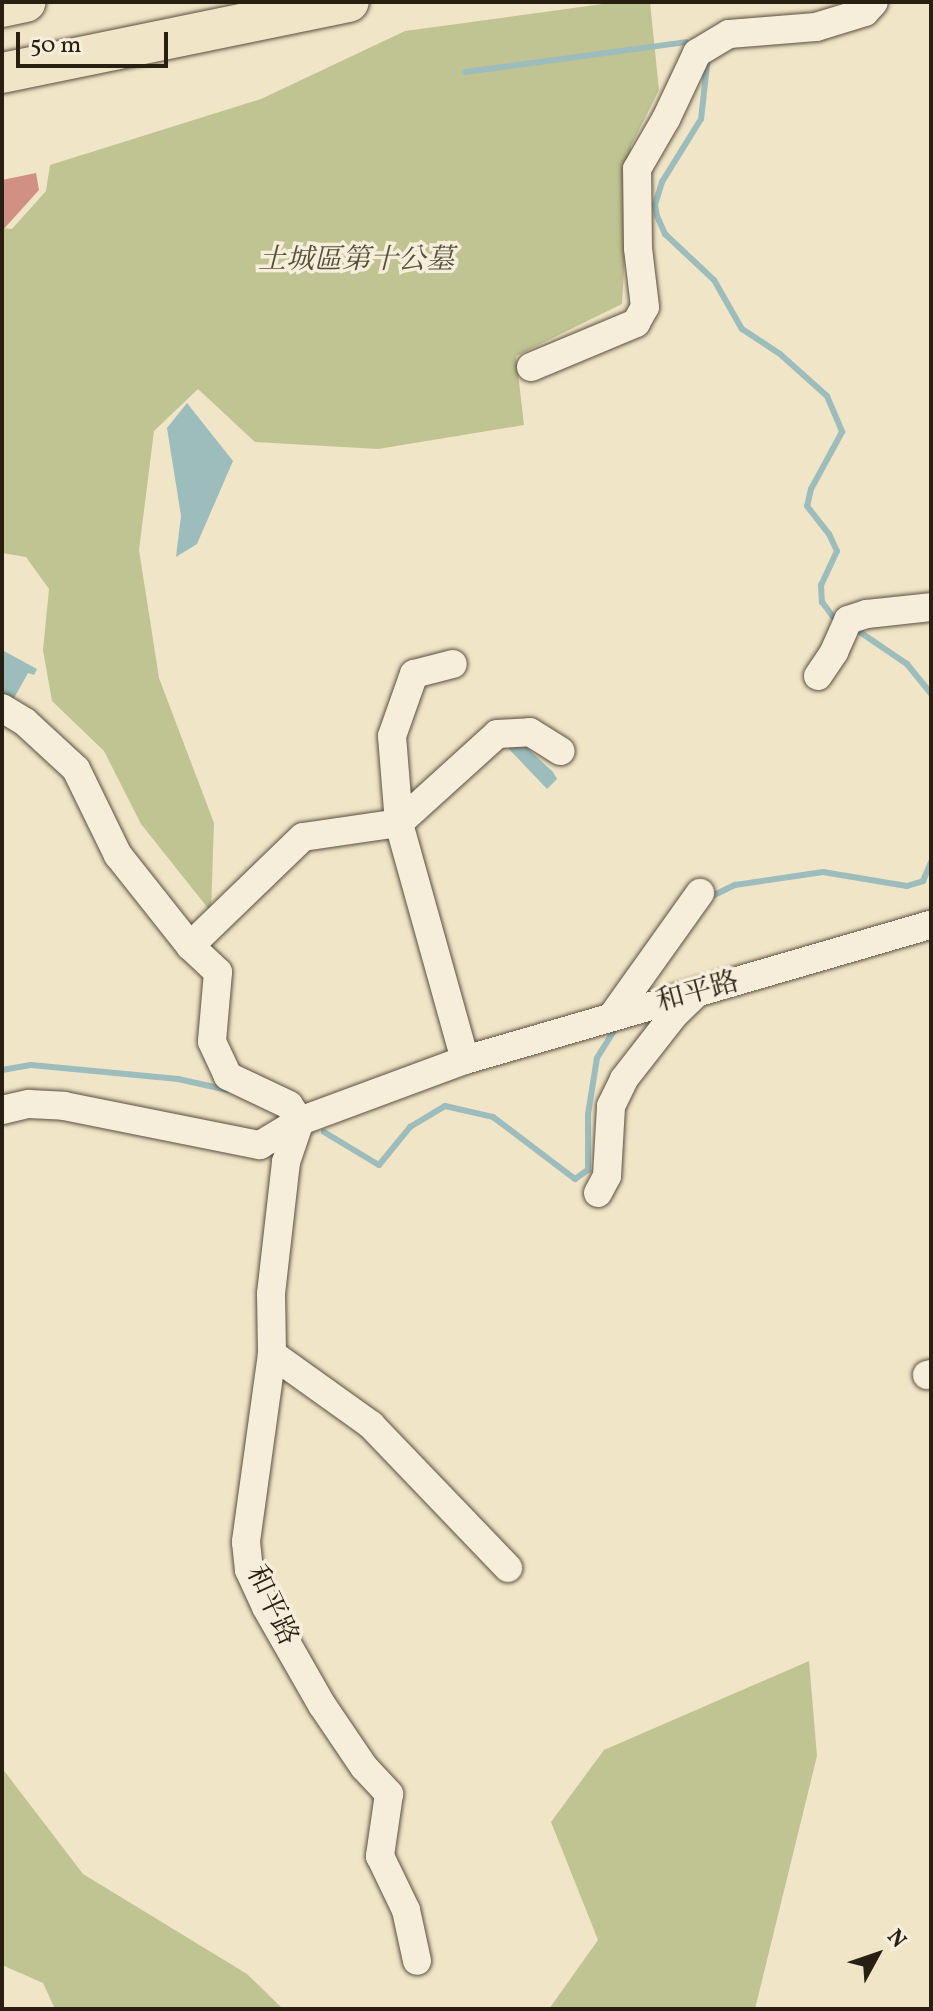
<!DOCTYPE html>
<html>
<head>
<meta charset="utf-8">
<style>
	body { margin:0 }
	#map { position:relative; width:933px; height:2011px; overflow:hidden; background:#f1e5c7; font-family:Vollkorn,"Noto Serif TC",serif }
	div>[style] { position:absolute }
	.green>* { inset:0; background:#c0c392 }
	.water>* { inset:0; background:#9dbdbd }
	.stream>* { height:6px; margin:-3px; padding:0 3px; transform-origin:3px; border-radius:3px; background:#9dbdbd }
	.building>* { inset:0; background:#d09083 }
	.roads { filter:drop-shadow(0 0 2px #5a503f) drop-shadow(0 0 2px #5a503f) }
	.minor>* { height:28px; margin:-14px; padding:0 14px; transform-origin:14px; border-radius:14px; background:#f6eedb }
	.highway>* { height:40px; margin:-20px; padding:0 20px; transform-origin:20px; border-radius:20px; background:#f1e5c7 }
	span { translate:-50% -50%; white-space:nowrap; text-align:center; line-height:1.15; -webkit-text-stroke:7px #f6eedb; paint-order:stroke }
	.park-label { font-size:28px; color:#565038; font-style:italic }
	.street-label { font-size:28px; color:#281e12 }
	.frame { position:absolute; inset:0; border:4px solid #281e12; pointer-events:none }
	.north { position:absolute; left:837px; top:1915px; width:80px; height:80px; -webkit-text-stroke:6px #f6eedb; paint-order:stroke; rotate:50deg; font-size:22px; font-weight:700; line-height:32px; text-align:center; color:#281e12 }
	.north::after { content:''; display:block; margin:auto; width:28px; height:36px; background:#281e12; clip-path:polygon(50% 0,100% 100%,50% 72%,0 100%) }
	.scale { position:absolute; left:16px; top:32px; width:152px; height:36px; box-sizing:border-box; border:4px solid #281e12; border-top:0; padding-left:10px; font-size:24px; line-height:28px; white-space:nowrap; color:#281e12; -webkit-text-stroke:6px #f6eedb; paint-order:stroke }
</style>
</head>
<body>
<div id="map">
	<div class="green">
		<i style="clip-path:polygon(617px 2px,650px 2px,659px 90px,631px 146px,622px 304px,516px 356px,524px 425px,378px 449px,255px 442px,198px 389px,154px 431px,139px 550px,159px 678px,214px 823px,211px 912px,141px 824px,104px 751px,52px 701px,43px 650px,49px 589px,26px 557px,2px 553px,2px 228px,12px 229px,46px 191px,50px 165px,261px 99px,405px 31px)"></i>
		<i style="clip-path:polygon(809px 1661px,817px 1756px,755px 2009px,549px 2009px,598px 1940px,551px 1822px,604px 1750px)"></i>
		<i style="clip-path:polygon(2px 1768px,83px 1874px,247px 1974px,283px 2009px,55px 2009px,43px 1983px,2px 1965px)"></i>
	</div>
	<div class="water">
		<i style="clip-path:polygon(187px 403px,233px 461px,197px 544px,176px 557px,181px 516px,167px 428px)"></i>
		<i style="clip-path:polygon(2px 650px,37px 669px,34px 675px,28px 673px,13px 700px,2px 697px)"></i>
		<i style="clip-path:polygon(516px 743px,523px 744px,553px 772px,557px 779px,547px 789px,508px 748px)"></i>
	</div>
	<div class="stream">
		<i style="left:708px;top:56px;width:63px;rotate:96.3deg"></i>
		<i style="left:701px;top:119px;width:74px;rotate:121.8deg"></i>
		<i style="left:662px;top:182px;width:24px;rotate:107deg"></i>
		<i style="left:655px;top:205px;width:11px;rotate:80deg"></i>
		<i style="left:657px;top:216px;width:20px;rotate:66deg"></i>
		<i style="left:665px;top:234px;width:67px;rotate:43.2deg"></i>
		<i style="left:714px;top:280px;width:56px;rotate:60.3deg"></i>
		<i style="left:742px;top:329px;width:45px;rotate:33.3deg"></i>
		<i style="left:780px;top:354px;width:63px;rotate:41.8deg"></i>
		<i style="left:827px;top:396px;width:39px;rotate:67deg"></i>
		<i style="left:842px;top:432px;width:65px;rotate:118.5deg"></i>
		<i style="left:811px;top:489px;width:17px;rotate:103deg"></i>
		<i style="left:807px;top:506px;width:36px;rotate:52deg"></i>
		<i style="left:829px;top:534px;width:19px;rotate:65deg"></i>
		<i style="left:837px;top:551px;width:38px;rotate:115deg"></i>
		<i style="left:821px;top:585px;width:17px;rotate:87deg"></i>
		<i style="left:822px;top:602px;width:21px;rotate:53deg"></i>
		<i style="left:465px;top:72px;width:223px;rotate:-7.7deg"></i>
		<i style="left:854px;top:628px;width:64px;rotate:34.2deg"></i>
		<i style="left:907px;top:664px;width:38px;rotate:51deg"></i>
		<i style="left:710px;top:897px;width:28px;rotate:-26deg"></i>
		<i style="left:735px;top:885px;width:89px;rotate:-8.4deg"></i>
		<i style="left:823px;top:872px;width:85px;rotate:9.5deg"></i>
		<i style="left:907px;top:886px;width:17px;rotate:-17deg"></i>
		<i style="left:923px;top:881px;width:21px;rotate:-67deg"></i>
		<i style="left:2px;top:1070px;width:29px;rotate:-10deg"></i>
		<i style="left:31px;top:1065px;width:148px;rotate:5.4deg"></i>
		<i style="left:178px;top:1079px;width:51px;rotate:12.4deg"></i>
		<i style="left:324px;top:1132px;width:64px;rotate:31deg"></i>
		<i style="left:379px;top:1165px;width:49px;rotate:-50.8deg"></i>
		<i style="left:410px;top:1127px;width:41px;rotate:-31deg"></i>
		<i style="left:445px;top:1106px;width:49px;rotate:12.9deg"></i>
		<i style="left:493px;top:1117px;width:103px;rotate:37.1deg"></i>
		<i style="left:575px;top:1179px;width:16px;rotate:-35deg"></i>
		<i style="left:588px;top:1170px;width:56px;rotate:-90deg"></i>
		<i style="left:588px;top:1114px;width:57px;rotate:-80.9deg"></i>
		<i style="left:597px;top:1058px;width:34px;rotate:-58deg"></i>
	</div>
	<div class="building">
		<i style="clip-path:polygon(36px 173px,39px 190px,2px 231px,2px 180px)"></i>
	</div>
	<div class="roads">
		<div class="minor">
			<i style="left:531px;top:367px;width:114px;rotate:-22.7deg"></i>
			<i style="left:636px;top:323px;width:18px;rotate:-61deg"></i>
			<i style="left:645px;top:307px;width:59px;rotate:-96.8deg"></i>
			<i style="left:638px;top:248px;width:79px;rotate:-90.7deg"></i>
			<i style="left:637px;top:169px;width:58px;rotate:-59.9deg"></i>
			<i style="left:666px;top:119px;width:73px;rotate:-64.8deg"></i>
			<i style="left:697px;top:53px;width:37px;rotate:-31deg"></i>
			<i style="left:729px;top:34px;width:87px;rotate:-4.6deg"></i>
			<i style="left:816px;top:27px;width:51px;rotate:-17deg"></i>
			<i style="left:865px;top:12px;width:13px;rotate:-48deg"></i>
			<i style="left:818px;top:676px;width:29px;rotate:-56deg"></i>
			<i style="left:834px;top:652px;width:35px;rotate:-66deg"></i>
			<i style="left:848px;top:620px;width:20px;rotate:-18deg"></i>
			<i style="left:867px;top:614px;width:64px;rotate:-6.2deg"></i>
			<i style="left:2px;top:708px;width:27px;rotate:31deg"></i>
			<i style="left:25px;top:722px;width:69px;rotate:42.7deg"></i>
			<i style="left:76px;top:769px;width:96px;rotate:64deg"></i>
			<i style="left:118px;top:855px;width:116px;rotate:51.6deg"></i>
			<i style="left:613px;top:1015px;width:150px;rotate:-54.5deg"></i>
			<i style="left:465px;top:1060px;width:246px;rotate:-105.6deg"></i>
			<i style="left:399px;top:823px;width:132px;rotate:-42.2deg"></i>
			<i style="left:497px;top:734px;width:33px;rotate:-3deg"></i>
			<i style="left:530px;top:732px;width:36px;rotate:32deg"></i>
			<i style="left:2px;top:1110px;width:28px;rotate:-13deg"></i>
			<i style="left:29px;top:1104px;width:35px;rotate:3deg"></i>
			<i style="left:64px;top:1106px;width:200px;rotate:11.3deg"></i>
			<i style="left:260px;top:1145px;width:47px;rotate:-31deg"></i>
			<i style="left:300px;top:1121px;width:176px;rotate:-20.3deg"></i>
			<i style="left:465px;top:1060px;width:485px;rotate:-16.2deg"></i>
			<i style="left:300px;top:1121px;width:43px;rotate:108.9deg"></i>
			<i style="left:286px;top:1162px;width:133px;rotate:96.5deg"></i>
			<i style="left:271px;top:1294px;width:60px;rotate:89deg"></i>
			<i style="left:272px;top:1354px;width:190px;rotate:97.9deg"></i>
			<i style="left:246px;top:1542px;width:28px;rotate:84deg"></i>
			<i style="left:249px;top:1570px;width:41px;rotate:65.3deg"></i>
			<i style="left:266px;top:1607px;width:113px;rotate:60.3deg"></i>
			<i style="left:322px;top:1705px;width:75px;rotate:55.9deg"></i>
			<i style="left:364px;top:1767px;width:37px;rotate:47deg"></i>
			<i style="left:389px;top:1794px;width:63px;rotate:98.3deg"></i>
			<i style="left:380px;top:1856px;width:60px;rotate:64.3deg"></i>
			<i style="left:406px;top:1910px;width:52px;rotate:77.8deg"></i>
			<i style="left:300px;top:1121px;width:19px;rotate:-125deg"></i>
			<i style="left:289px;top:1105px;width:68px;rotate:-154.6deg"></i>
			<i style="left:228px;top:1076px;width:38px;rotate:-115deg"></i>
			<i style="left:212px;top:1041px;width:69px;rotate:-85deg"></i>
			<i style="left:218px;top:972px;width:38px;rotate:-137deg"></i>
			<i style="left:190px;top:946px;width:157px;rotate:-44deg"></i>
			<i style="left:303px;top:837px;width:97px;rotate:-8.3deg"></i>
			<i style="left:399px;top:823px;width:87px;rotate:-94.6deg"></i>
			<i style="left:392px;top:736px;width:66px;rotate:-70.5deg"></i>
			<i style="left:414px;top:674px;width:40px;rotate:-14.4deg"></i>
			<i style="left:598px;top:1193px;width:19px;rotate:-62deg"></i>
			<i style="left:607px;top:1176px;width:70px;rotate:-86.7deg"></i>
			<i style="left:611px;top:1106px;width:30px;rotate:-64deg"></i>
			<i style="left:624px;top:1079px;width:81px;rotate:-52deg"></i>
			<i style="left:674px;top:1015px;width:28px;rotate:-44deg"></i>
			<i style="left:272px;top:1354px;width:122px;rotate:35.6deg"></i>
			<i style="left:371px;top:1425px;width:198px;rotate:46.2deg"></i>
			<i style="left:927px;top:1375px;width:4px;rotate:-14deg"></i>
		</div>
		<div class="highway">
			<i style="left:2px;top:7px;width:24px;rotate:-12deg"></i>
			<i style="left:2px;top:73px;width:354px;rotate:-11.6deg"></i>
		</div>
	</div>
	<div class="park-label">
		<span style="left:356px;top:261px">土城區第十公墓</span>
	</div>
	<div class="street-label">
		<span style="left:698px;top:993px;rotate:-15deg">和平路</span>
		<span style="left:271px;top:1606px;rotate:65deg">和平路</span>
	</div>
	<div class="frame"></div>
	<div class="north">N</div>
	<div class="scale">50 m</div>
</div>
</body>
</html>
